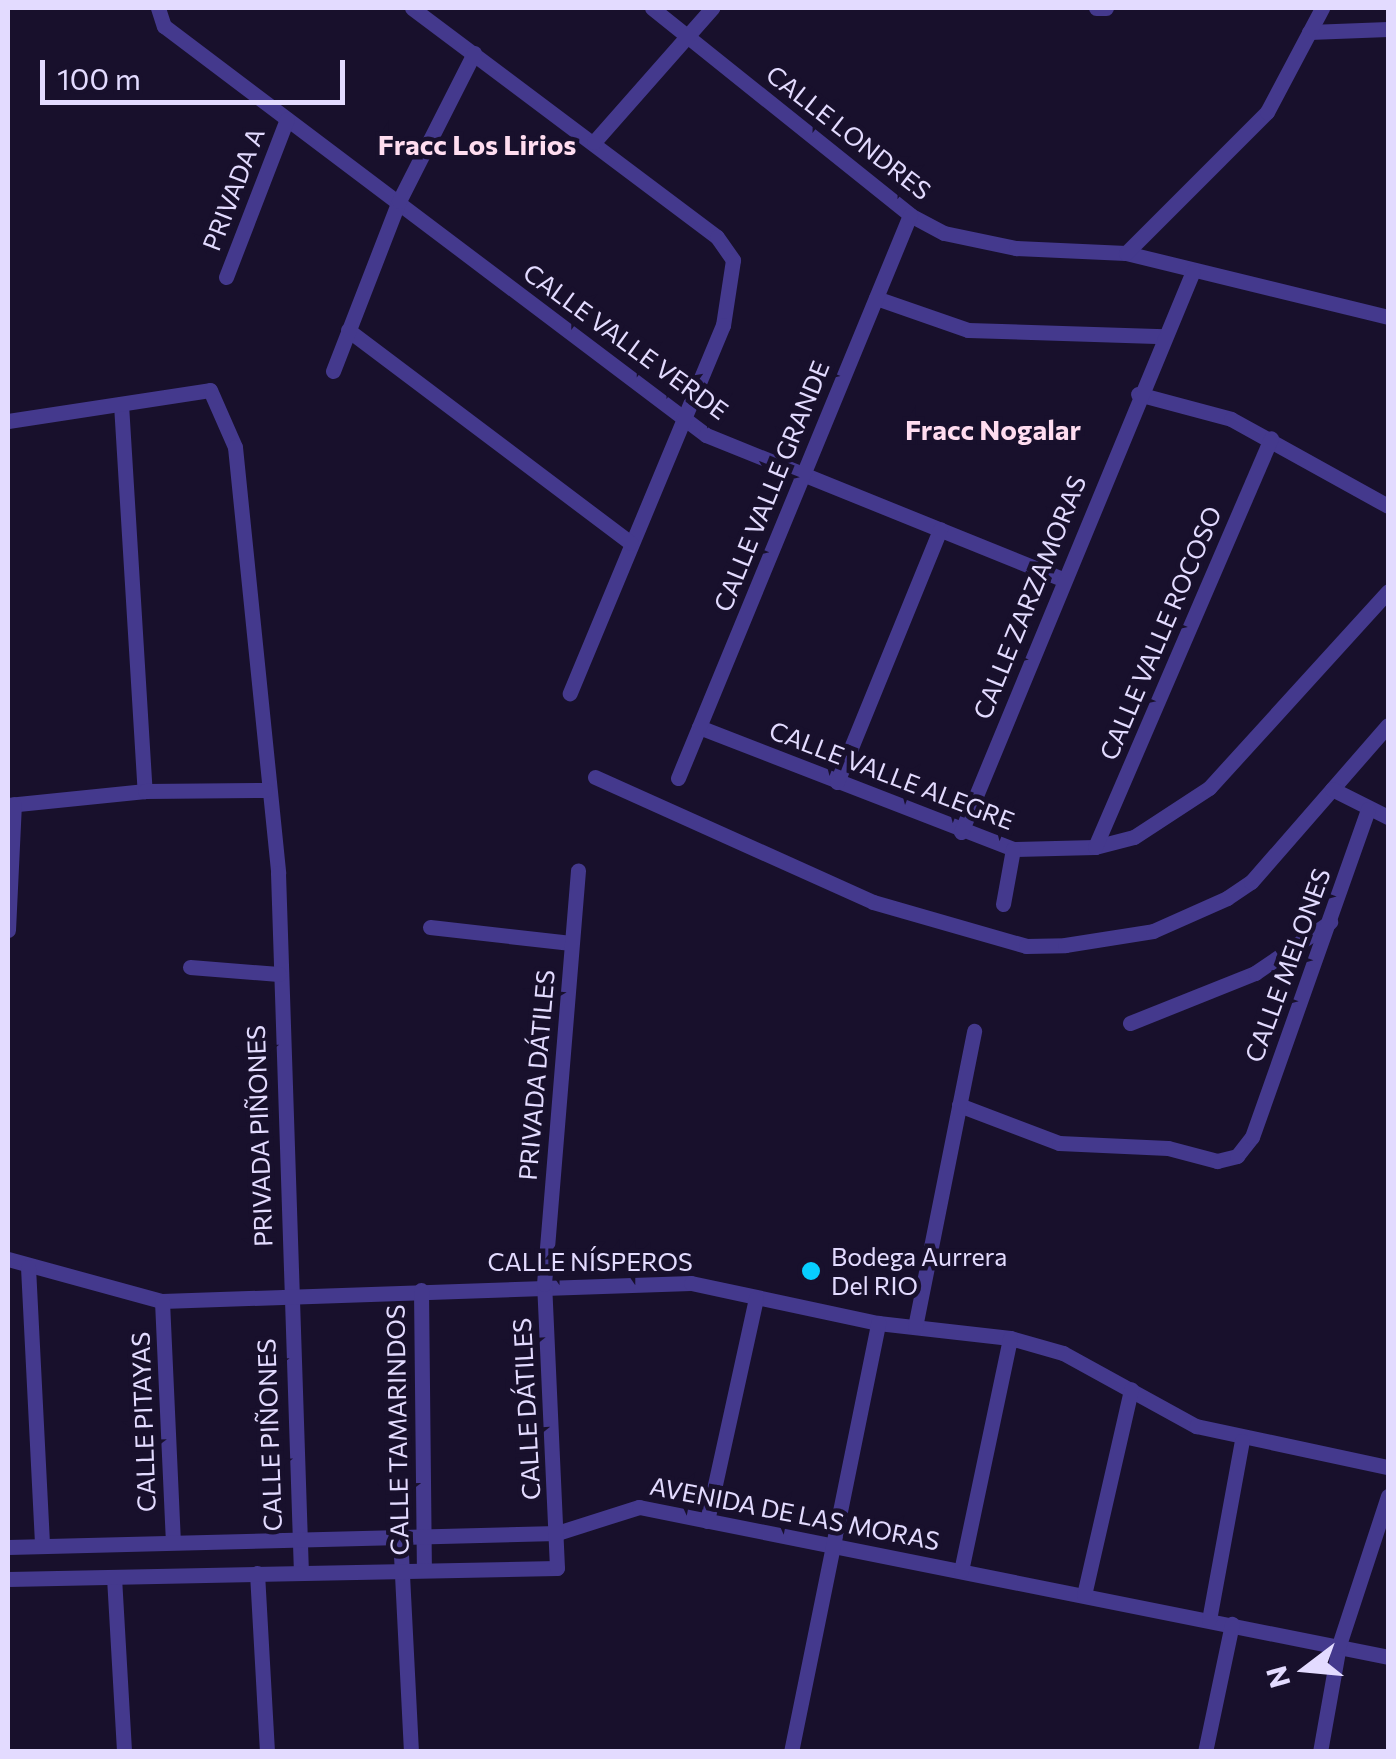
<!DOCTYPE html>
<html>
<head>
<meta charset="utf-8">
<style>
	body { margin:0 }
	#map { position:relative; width:1396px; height:1759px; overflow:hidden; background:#18102c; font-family:Commissioner,sans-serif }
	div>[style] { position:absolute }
	.minor>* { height:15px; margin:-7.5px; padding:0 7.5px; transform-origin:7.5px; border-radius:7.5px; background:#44398d }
	.dots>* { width:28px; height:28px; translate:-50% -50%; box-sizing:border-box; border:5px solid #18102c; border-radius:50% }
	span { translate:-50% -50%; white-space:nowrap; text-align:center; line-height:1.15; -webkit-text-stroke:9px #18102c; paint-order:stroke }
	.street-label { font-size:25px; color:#e3dbff }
	.poi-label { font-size:25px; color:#e3dbff }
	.left { translate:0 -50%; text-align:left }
	.neighbourhood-label { font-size:28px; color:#ffddf0; font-weight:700 }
	.frame { position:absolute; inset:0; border:10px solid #e3dbff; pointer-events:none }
	.north { position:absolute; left:1256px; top:1619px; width:100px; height:100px; -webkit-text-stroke:8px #18102c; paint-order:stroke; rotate:254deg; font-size:28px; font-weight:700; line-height:40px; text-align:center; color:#e3dbff }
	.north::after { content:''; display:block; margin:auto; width:35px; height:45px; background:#e3dbff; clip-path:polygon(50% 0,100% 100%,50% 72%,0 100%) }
	.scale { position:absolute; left:40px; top:60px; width:305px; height:45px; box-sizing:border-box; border:5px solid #e3dbff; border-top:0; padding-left:12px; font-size:30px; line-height:35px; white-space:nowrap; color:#e3dbff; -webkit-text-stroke:8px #18102c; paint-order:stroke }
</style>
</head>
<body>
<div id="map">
	<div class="minor">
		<i style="left:158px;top:8px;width:19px;rotate:72deg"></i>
		<i style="left:164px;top:26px;width:679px;rotate:37.04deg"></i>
		<i style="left:706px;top:435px;width:385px;rotate:22deg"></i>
		<i style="left:412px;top:8px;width:381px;rotate:36.9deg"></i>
		<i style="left:717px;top:237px;width:28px;rotate:55deg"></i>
		<i style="left:733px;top:260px;width:66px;rotate:98.7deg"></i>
		<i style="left:723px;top:325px;width:399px;rotate:112.6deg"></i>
		<i style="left:652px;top:8px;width:331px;rotate:38.7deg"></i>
		<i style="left:910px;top:215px;width:38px;rotate:28deg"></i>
		<i style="left:944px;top:233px;width:74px;rotate:11.8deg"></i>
		<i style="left:1016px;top:248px;width:110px;rotate:2.6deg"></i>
		<i style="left:1126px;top:253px;width:270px;rotate:13.7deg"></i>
		<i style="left:1096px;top:8px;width:10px"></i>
		<i style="left:1309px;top:32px;width:79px;rotate:-2.2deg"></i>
		<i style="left:594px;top:142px;width:179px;rotate:-48.6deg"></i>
		<i style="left:1126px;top:253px;width:199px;rotate:-45deg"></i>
		<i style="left:1267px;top:112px;width:118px;rotate:-62.1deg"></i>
		<i style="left:226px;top:277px;width:169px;rotate:-68.9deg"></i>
		<i style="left:876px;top:298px;width:97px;rotate:19.2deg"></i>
		<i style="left:968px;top:330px;width:196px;rotate:1.8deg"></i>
		<i style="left:348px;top:330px;width:354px;rotate:37deg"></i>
		<i style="left:333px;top:371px;width:182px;rotate:-68.8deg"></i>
		<i style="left:399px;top:201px;width:166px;rotate:-63.1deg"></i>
		<i style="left:1138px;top:394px;width:96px;rotate:15deg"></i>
		<i style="left:1231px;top:419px;width:179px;rotate:29deg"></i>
		<i style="left:121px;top:404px;width:388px;rotate:86.5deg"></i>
		<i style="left:8px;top:421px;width:204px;rotate:-8.7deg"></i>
		<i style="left:210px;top:390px;width:62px;rotate:66.3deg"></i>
		<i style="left:235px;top:447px;width:428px;rotate:84.2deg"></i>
		<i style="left:278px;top:873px;width:699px;rotate:88.12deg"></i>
		<i style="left:699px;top:727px;width:337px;rotate:21.2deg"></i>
		<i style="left:1013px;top:849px;width:82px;rotate:-1.4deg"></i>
		<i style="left:1095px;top:847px;width:40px;rotate:-14.4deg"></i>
		<i style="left:1134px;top:837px;width:90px;rotate:-33.2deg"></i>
		<i style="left:1209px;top:788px;width:266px;rotate:-47.7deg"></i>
		<i style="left:595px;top:777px;width:305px;rotate:24.2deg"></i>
		<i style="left:873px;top:902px;width:159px;rotate:16deg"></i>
		<i style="left:1026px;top:946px;width:39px;rotate:-1deg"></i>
		<i style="left:1065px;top:945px;width:89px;rotate:-9deg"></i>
		<i style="left:1153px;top:931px;width:81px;rotate:-24deg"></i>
		<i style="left:1227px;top:898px;width:29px;rotate:-34deg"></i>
		<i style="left:1251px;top:882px;width:208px;rotate:-48.9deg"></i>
		<i style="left:678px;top:778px;width:609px;rotate:-67.6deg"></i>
		<i style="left:837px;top:782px;width:273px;rotate:-67.8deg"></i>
		<i style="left:1332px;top:789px;width:63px;rotate:26.6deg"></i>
		<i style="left:8px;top:805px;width:138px;rotate:-5.8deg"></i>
		<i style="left:145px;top:791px;width:120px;rotate:-0.5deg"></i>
		<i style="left:961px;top:832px;width:607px;rotate:-67.53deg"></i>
		<i style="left:1095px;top:847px;width:445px;rotate:-66.7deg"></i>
		<i style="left:1003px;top:904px;width:56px;rotate:-79.7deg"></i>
		<i style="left:430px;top:927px;width:142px;rotate:6.5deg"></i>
		<i style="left:8px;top:930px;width:126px;rotate:-87.3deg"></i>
		<i style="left:190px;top:967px;width:89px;rotate:4.5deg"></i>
		<i style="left:1130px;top:1023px;width:135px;rotate:-21.8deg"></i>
		<i style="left:1255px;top:973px;width:91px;rotate:-34.2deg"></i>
		<i style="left:959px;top:1105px;width:107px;rotate:20.8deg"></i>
		<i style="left:1059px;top:1143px;width:109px;rotate:2.6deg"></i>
		<i style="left:1168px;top:1148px;width:51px;rotate:14.9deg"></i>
		<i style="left:1217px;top:1161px;width:21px;rotate:-14deg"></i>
		<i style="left:1237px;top:1156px;width:24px;rotate:-52deg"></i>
		<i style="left:1252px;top:1137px;width:348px;rotate:-70.5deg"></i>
		<i style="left:8px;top:1259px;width:160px;rotate:15.3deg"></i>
		<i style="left:162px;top:1301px;width:529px;rotate:-1.95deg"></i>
		<i style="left:691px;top:1283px;width:191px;rotate:12.1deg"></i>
		<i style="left:878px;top:1323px;width:133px;rotate:6.5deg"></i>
		<i style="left:1010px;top:1338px;width:55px;rotate:15.8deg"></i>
		<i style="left:1063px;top:1353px;width:152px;rotate:28.8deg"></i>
		<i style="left:1196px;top:1426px;width:196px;rotate:12.1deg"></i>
		<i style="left:28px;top:1267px;width:279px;rotate:87.1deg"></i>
		<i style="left:421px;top:1290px;width:279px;rotate:89.4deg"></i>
		<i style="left:162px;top:1301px;width:241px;rotate:87.4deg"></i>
		<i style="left:915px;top:1327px;width:302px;rotate:-78.7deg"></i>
		<i style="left:707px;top:1521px;width:228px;rotate:-77.6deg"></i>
		<i style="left:400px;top:1535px;width:217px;rotate:87.1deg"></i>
		<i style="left:8px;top:1547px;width:549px;rotate:-1.46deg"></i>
		<i style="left:557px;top:1533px;width:86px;rotate:-17.6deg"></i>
		<i style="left:639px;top:1507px;width:764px;rotate:11.32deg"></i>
		<i style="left:961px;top:1571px;width:238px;rotate:-78.1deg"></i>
		<i style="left:257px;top:1573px;width:179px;rotate:86.8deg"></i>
		<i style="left:114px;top:1577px;width:175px;rotate:86.7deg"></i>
		<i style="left:8px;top:1579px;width:549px;rotate:-1.15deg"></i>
		<i style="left:557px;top:1568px;width:284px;rotate:-92.6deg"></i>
		<i style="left:544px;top:1284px;width:415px;rotate:-85.3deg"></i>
		<i style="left:1084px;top:1595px;width:211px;rotate:-77.1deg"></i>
		<i style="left:1209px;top:1620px;width:182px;rotate:-79.6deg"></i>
		<i style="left:791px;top:1752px;width:438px;rotate:-78.5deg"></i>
		<i style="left:1205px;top:1752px;width:131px;rotate:-78.1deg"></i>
		<i style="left:1320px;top:1752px;width:109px;rotate:-79.9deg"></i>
		<i style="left:1339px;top:1645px;width:157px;rotate:-71.8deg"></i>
	</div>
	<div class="dots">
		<i style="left:811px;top:1271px;background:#07ceff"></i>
	</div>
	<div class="street-label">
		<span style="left:849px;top:132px;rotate:38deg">CALLE LONDRES</span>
		<span style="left:233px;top:189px;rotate:-69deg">PRIVADA A</span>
		<span style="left:626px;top:341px;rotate:36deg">CALLE VALLE VERDE</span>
		<span style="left:771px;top:486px;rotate:-68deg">CALLE VALLE GRANDE</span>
		<span style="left:1029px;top:597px;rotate:-68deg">CALLE ZARZAMORAS</span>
		<span style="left:1160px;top:633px;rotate:-67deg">CALLE VALLE ROCOSO</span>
		<span style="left:892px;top:775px;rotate:21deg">CALLE VALLE ALEGRE</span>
		<span style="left:1287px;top:965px;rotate:-70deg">CALLE MELONES</span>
		<span style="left:536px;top:1075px;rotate:-85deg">PRIVADA DÁTILES</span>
		<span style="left:259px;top:1136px;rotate:-92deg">PRIVADA PIÑONES</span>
		<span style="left:590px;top:1261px">CALLE NÍSPEROS</span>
		<span style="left:526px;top:1409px;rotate:-93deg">CALLE DÁTILES</span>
		<span style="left:143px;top:1422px;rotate:-92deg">CALLE PITAYAS</span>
		<span style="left:397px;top:1430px;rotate:-91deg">CALLE TAMARINDOS</span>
		<span style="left:269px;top:1435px;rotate:-92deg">CALLE PIÑONES</span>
		<span style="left:795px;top:1513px;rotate:11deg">AVENIDA DE LAS MORAS</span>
	</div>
	<div class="poi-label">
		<span class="left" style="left:831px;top:1271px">Bodega Aurrera<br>Del RIO</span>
	</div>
	<div class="neighbourhood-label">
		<span style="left:477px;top:144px">Fracc Los Lirios</span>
		<span style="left:993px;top:429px">Fracc Nogalar</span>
	</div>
	<div class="frame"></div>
	<div class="north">N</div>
	<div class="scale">100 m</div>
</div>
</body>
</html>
